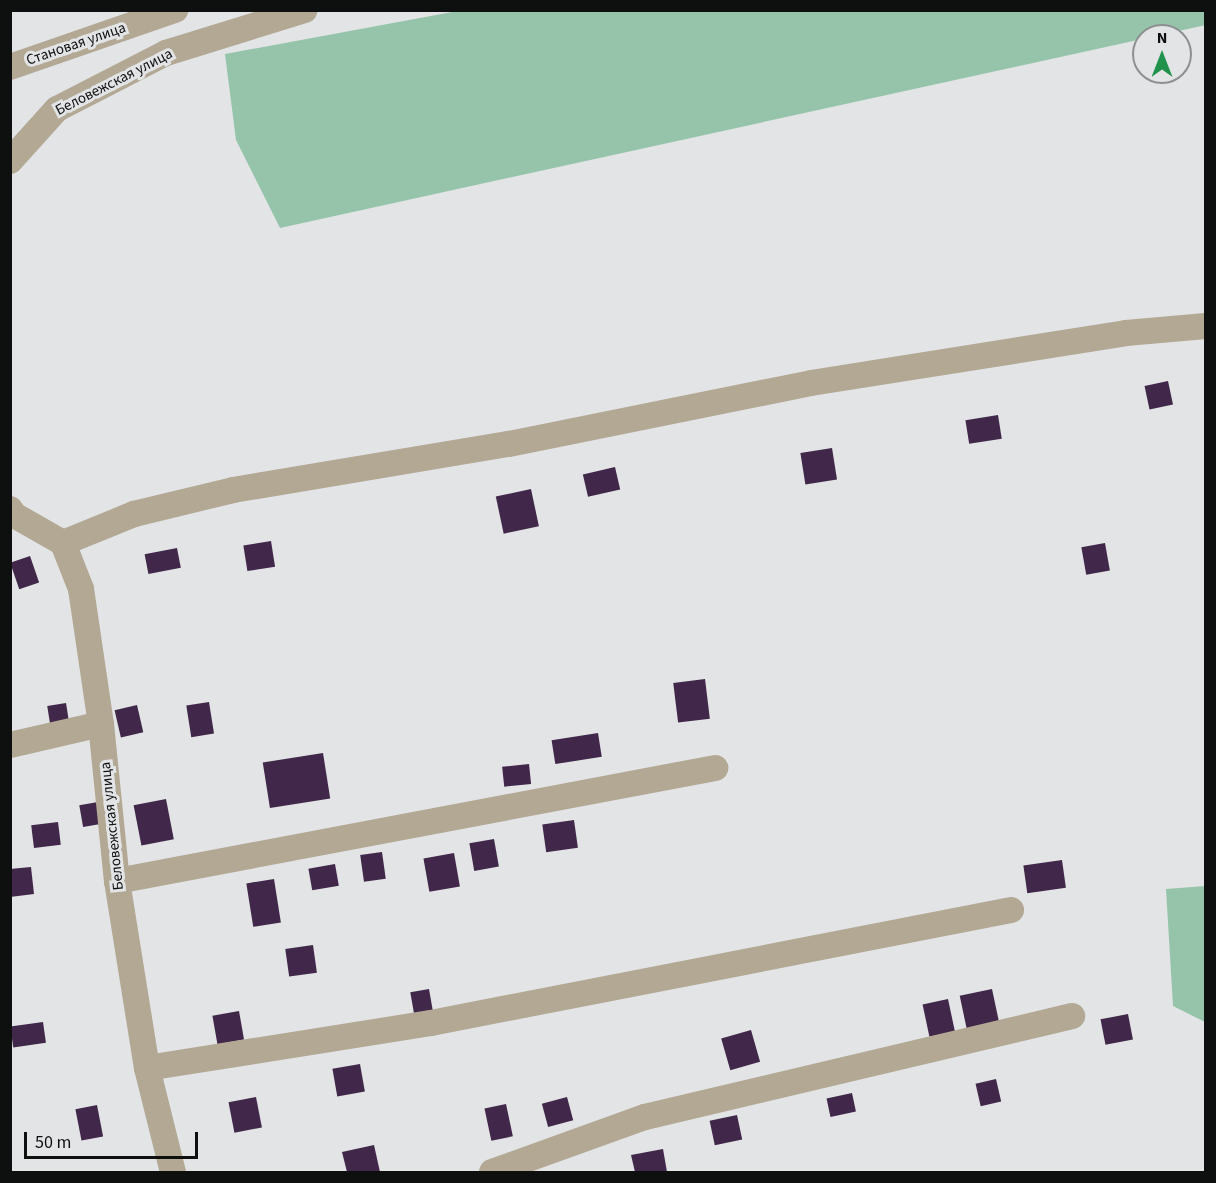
<!DOCTYPE html>
<html>
<head>
<meta charset="utf-8">
<style>
	body { margin:0 }
	#map { position:relative; width:1216px; height:1183px; overflow:hidden; background:#e2e4e6; font-family:"Source Sans 3",sans-serif }
	div>[style] { position:absolute }
	.green>* { inset:0; background:#96c4aa }
	.building>* { inset:0; background:#412749; transform-origin:0 0 }
	.minor>* { height:26px; margin:-13px; padding:0 13px; transform-origin:13px; border-radius:13px; background:#b2a894 }
	span { translate:-50% -50%; white-space:nowrap; text-align:center; line-height:1.15; -webkit-text-stroke:6px #e2e4e6; paint-order:stroke }
	.street-label { font-size:15px; color:#0e0f0f }
	.frame { position:absolute; inset:0; border:12px solid #0e0f0f; pointer-events:none }
	.north { position:absolute; left:1132px; top:24px; width:60px; height:60px; box-sizing:border-box; background:#e2e4e6; border:2px solid #8d8f90; border-radius:50%; rotate:0deg; font-size:16px; font-weight:700; line-height:24px; text-align:center; color:#0e0f0f }
	.north::after { content:''; display:block; margin:auto; width:21px; height:27px; background:#20924c; clip-path:polygon(50% 0,100% 100%,50% 72%,0 100%) }
	.scale { position:absolute; left:24px; top:1132px; width:174px; height:27px; box-sizing:border-box; border:3px solid #0e0f0f; border-top:0; padding-left:8px; font-size:18px; line-height:21px; white-space:nowrap; color:#0e0f0f; -webkit-text-stroke:4px #e2e4e6; paint-order:stroke }
</style>
</head>
<body>
<div id="map">
	<div class="green">
		<i style="clip-path:polygon(463px 10px,1205px 10px,1206px 25px,280px 228px,236px 140px,225px 54px)"></i>
		<i style="clip-path:polygon(1205px 886px,1206px 886px,1205px 1022px,1173px 1006px,1166px 889px)"></i>
	</div>
	<div class="building">
		<i style="left:1168px;top:381px;width:24px;height:24px;rotate:78deg"></i>
		<i style="left:998px;top:415px;width:24px;height:33px;rotate:81deg"></i>
		<i style="left:832px;top:448px;width:32px;height:32px;rotate:81deg"></i>
		<i style="left:615px;top:467px;width:23px;height:33px;rotate:77deg"></i>
		<i style="left:531px;top:489px;width:38px;height:36px;rotate:78deg"></i>
		<i style="left:271px;top:541px;width:26px;height:28px;rotate:81deg"></i>
		<i style="left:1105px;top:543px;width:28px;height:24px;rotate:80deg"></i>
		<i style="left:177px;top:548px;width:20px;height:33px;rotate:79deg"></i>
		<i style="left:30px;top:556px;width:28px;height:21px;rotate:71deg"></i>
		<i style="left:705px;top:679px;width:40px;height:32px;rotate:83deg"></i>
		<i style="left:209px;top:702px;width:32px;height:23px;rotate:81deg"></i>
		<i style="left:66px;top:703px;width:20px;height:19px;rotate:81deg"></i>
		<i style="left:137px;top:705px;width:28px;height:23px;rotate:77deg"></i>
		<i style="left:598px;top:733px;width:24px;height:47px;rotate:81deg"></i>
		<i style="left:323px;top:753px;width:46px;height:61px;rotate:81deg"></i>
		<i style="left:529px;top:764px;width:20px;height:27px;rotate:84deg"></i>
		<i style="left:166px;top:799px;width:41px;height:33px;rotate:79deg"></i>
		<i style="left:98px;top:802px;width:22px;height:19px;rotate:80deg"></i>
		<i style="left:574px;top:820px;width:28px;height:32px;rotate:82deg"></i>
		<i style="left:58px;top:822px;width:23px;height:27px;rotate:83deg"></i>
		<i style="left:494px;top:839px;width:28px;height:25px;rotate:80deg"></i>
		<i style="left:382px;top:852px;width:27px;height:22px;rotate:82deg"></i>
		<i style="left:454px;top:853px;width:34px;height:31px;rotate:80deg"></i>
		<i style="left:1062px;top:860px;width:28px;height:39px;rotate:82deg"></i>
		<i style="left:335px;top:864px;width:22px;height:27px;rotate:80deg"></i>
		<i style="clip-path:polygon(31px 867px,34px 894px,10px 897px,10px 869px)"></i>
		<i style="left:274px;top:879px;width:44px;height:28px;rotate:81deg"></i>
		<i style="left:313px;top:945px;width:28px;height:28px;rotate:82deg"></i>
		<i style="left:429px;top:989px;width:22px;height:19px;rotate:80deg"></i>
		<i style="left:992px;top:989px;width:33px;height:33px;rotate:78deg"></i>
		<i style="left:948px;top:999px;width:33px;height:26px;rotate:78deg"></i>
		<i style="left:239px;top:1011px;width:29px;height:27px;rotate:80deg"></i>
		<i style="left:1128px;top:1014px;width:26px;height:28px;rotate:79deg"></i>
		<i style="left:43px;top:1022px;width:21px;height:33px;rotate:82deg"></i>
		<i style="left:751px;top:1030px;width:33px;height:31px;rotate:74deg"></i>
		<i style="left:360px;top:1064px;width:28px;height:28px;rotate:80deg"></i>
		<i style="left:996px;top:1079px;width:23px;height:21px;rotate:77deg"></i>
		<i style="left:852px;top:1093px;width:19px;height:26px;rotate:78deg"></i>
		<i style="left:256px;top:1097px;width:31px;height:28px;rotate:79deg"></i>
		<i style="left:567px;top:1097px;width:24px;height:26px;rotate:75deg"></i>
		<i style="left:506px;top:1104px;width:33px;height:22px;rotate:78deg"></i>
		<i style="left:97px;top:1105px;width:32px;height:22px;rotate:79deg"></i>
		<i style="left:737px;top:1115px;width:25px;height:28px;rotate:78deg"></i>
		<i style="clip-path:polygon(374px 1145px,380px 1172px,347px 1172px,342px 1152px)"></i>
		<i style="clip-path:polygon(663px 1149px,667px 1172px,635px 1172px,631px 1155px)"></i>
	</div>
	<div class="minor">
		<i style="left:10px;top:67px;width:175px;rotate:-19.1deg"></i>
		<i style="left:10px;top:161px;width:70px;rotate:-47.9deg"></i>
		<i style="left:57px;top:109px;width:123px;rotate:-27.2deg"></i>
		<i style="left:166px;top:53px;width:145px;rotate:-17.2deg"></i>
		<i style="left:10px;top:509px;width:7px;rotate:56deg"></i>
		<i style="left:14px;top:515px;width:56px;rotate:29.7deg"></i>
		<i style="left:63px;top:543px;width:49px;rotate:68.6deg"></i>
		<i style="left:81px;top:589px;width:136px;rotate:81.6deg"></i>
		<i style="left:101px;top:724px;width:158px;rotate:84.2deg"></i>
		<i style="left:117px;top:881px;width:189px;rotate:80.9deg"></i>
		<i style="left:147px;top:1068px;width:107px;rotate:76deg"></i>
		<i style="left:63px;top:543px;width:77px;rotate:-22.2deg"></i>
		<i style="left:134px;top:514px;width:102px;rotate:-13.6deg"></i>
		<i style="left:233px;top:490px;width:280px;rotate:-9.5deg"></i>
		<i style="left:509px;top:444px;width:308px;rotate:-11.4deg"></i>
		<i style="left:811px;top:383px;width:319px;rotate:-9deg"></i>
		<i style="left:1126px;top:333px;width:80px;rotate:-5deg"></i>
		<i style="left:10px;top:745px;width:93px;rotate:-13deg"></i>
		<i style="left:117px;top:881px;width:609px;rotate:-10.7deg"></i>
		<i style="left:147px;top:1068px;width:288px;rotate:-9deg"></i>
		<i style="left:431px;top:1023px;width:591px;rotate:-11.02deg"></i>
		<i style="left:492px;top:1172px;width:163px;rotate:-19.8deg"></i>
		<i style="left:645px;top:1117px;width:439px;rotate:-13.3deg"></i>
	</div>
	<div class="street-label">
		<span style="left:76px;top:44px;rotate:-19deg">Становая улица</span>
		<span style="left:114px;top:82px;rotate:-27deg">Беловежская улица</span>
		<span style="left:112px;top:826px;rotate:-96deg">Беловежская улица</span>
	</div>
	<div class="frame"></div>
	<div class="north">N</div>
	<div class="scale">50 m</div>
</div>
</body>
</html>
